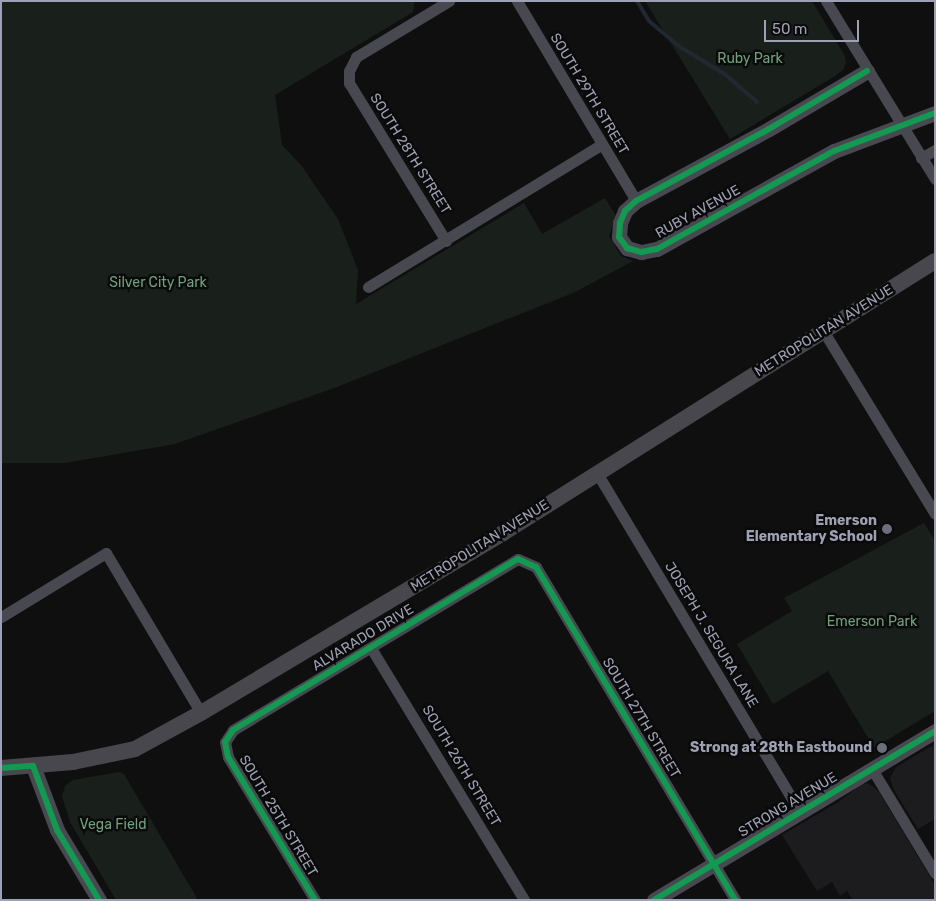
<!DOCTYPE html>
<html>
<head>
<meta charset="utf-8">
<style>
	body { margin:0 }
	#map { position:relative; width:936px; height:901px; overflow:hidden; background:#0f0f10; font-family:Rubik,sans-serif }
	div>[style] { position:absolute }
	.built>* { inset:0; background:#1c1c1e }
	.green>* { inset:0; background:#19201b }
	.stream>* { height:4px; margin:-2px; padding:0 2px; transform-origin:2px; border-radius:2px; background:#222832 }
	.minor>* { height:11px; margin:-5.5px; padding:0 5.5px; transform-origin:5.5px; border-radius:5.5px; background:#484950 }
	.tertiary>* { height:15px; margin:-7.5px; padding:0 7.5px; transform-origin:7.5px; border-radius:7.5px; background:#484950 }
	.secondary>* { height:16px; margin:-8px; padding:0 8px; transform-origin:8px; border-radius:8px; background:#47474d }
	.cycleway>* { height:6px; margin:-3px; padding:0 3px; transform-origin:3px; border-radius:3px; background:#139951 }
	.dots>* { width:14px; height:14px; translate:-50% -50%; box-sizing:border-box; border:2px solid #0a0a0b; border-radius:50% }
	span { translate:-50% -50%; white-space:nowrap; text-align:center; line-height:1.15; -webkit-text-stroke:5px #0a0a0b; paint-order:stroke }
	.park-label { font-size:14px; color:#72a07d }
	.street-label { font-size:14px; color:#9ea1b3 }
	.poi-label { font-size:14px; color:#9ea1b3; font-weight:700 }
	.right { translate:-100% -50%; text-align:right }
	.frame { position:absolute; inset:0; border:2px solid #9ea1b3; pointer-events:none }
	.scale { position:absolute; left:764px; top:20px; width:95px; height:22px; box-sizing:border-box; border:2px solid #9ea1b3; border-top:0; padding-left:6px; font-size:15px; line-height:18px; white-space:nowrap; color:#9ea1b3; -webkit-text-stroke:4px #0a0a0b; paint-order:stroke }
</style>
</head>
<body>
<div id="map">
	<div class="built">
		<i style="clip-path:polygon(935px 744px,935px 819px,918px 829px,894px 790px,890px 778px,896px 767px)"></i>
		<i style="clip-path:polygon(868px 783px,879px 792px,935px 885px,935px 900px,853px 900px,847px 891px,840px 896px,832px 882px,817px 891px,782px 835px,840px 801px,862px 784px)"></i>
	</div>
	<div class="green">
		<i style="clip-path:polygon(1px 1px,415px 1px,413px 12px,275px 95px,282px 145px,301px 165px,338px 219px,358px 270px,356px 304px,524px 203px,542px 234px,605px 198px,616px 216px,609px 236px,621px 256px,633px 261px,573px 293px,337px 387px,175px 444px,65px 463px,1px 463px)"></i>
		<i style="clip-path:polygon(645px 1px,812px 1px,845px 56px,846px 63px,843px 70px,835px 76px,730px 139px)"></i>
		<i style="clip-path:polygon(924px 523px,935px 541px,935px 711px,874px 748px,828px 671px,773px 704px,737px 644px,792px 611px,784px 598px)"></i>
		<i style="clip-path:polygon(119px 772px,124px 774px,198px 900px,116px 900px,70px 822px,62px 796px,65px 786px,73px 780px)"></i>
	</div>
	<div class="stream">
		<i style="left:637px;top:1px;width:23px;rotate:59deg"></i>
		<i style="left:649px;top:21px;width:40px;rotate:40deg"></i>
		<i style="left:680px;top:47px;width:54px;rotate:31.3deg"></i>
		<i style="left:726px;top:75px;width:41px;rotate:41.1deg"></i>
	</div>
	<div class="minor">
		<i style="left:517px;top:1px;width:233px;rotate:59.2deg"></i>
		<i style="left:826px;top:1px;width:209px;rotate:58.5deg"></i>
		<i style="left:921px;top:158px;width:16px;rotate:-30deg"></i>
		<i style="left:446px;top:241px;width:185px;rotate:-121.5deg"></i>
		<i style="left:349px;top:83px;width:12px;rotate:-90deg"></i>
		<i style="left:349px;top:71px;width:16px;rotate:-63deg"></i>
		<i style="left:356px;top:57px;width:109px;rotate:-31.1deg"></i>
		<i style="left:368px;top:287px;width:273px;rotate:-31.4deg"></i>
		<i style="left:824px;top:332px;width:213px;rotate:58.6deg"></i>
		<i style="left:597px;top:473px;width:395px;rotate:59.1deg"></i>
		<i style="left:1px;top:617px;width:123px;rotate:-31.4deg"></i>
		<i style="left:106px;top:553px;width:186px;rotate:59.3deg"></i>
		<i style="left:371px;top:648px;width:295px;rotate:58.7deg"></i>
		<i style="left:872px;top:769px;width:122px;rotate:58.8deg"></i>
		<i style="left:315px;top:900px;width:167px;rotate:-121.3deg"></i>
		<i style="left:228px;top:757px;width:15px;rotate:-101deg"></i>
		<i style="left:225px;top:742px;width:14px;rotate:-56deg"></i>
		<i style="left:233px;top:730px;width:332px;rotate:-31deg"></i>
		<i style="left:518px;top:559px;width:20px;rotate:24deg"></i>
		<i style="left:536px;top:567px;width:388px;rotate:59.1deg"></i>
	</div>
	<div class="tertiary">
		<i style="left:867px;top:71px;width:114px;rotate:149.4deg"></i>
		<i style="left:769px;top:129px;width:151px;rotate:151.6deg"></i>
		<i style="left:636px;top:201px;width:15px;rotate:138deg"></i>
		<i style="left:625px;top:211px;width:13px;rotate:113deg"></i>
		<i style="left:620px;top:223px;width:14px;rotate:94deg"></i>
		<i style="left:619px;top:237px;width:14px;rotate:54deg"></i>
		<i style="left:627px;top:248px;width:15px;rotate:16deg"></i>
		<i style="left:641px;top:252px;width:16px;rotate:-11deg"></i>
		<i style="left:657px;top:249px;width:202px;rotate:-29deg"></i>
		<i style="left:834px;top:151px;width:108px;rotate:-20.6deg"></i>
		<i style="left:33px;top:766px;width:68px;rotate:69.4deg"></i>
		<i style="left:57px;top:830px;width:82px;rotate:59deg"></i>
		<i style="left:654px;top:900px;width:328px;rotate:-31deg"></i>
	</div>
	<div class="secondary">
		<i style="left:1px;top:768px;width:72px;rotate:-4.8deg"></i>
		<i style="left:73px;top:762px;width:63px;rotate:-11.8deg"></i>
		<i style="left:135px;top:749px;width:75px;rotate:-28.6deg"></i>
		<i style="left:201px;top:713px;width:352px;rotate:-30.8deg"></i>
		<i style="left:503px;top:533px;width:510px;rotate:-32.2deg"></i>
	</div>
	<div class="cycleway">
		<i style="left:867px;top:71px;width:114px;rotate:149.4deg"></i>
		<i style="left:769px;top:129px;width:151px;rotate:151.6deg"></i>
		<i style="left:636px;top:201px;width:15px;rotate:138deg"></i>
		<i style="left:625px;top:211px;width:13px;rotate:113deg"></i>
		<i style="left:620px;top:223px;width:14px;rotate:94deg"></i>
		<i style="left:619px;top:237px;width:14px;rotate:54deg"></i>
		<i style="left:627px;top:248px;width:15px;rotate:16deg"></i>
		<i style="left:641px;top:252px;width:16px;rotate:-11deg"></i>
		<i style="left:657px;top:249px;width:202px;rotate:-29deg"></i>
		<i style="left:834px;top:151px;width:108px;rotate:-20.6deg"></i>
		<i style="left:1px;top:768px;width:32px;rotate:-4deg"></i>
		<i style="left:33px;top:766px;width:68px;rotate:69.4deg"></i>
		<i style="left:57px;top:830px;width:82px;rotate:59deg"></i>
		<i style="left:315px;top:900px;width:167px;rotate:-121.3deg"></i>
		<i style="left:228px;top:757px;width:15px;rotate:-101deg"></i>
		<i style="left:225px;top:742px;width:14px;rotate:-56deg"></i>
		<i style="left:233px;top:730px;width:332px;rotate:-31deg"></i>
		<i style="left:518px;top:559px;width:20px;rotate:24deg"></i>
		<i style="left:536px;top:567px;width:388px;rotate:59.1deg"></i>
		<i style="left:654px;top:900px;width:328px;rotate:-31deg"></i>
	</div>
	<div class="dots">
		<i style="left:887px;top:529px;background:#6c6e7a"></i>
		<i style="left:882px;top:748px;background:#6c6e7a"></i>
	</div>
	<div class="park-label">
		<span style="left:750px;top:59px">Ruby Park</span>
		<span style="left:158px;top:283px">Silver City Park</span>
		<span style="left:872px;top:622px">Emerson Park</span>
		<span style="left:113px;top:825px">Vega Field</span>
	</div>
	<div class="street-label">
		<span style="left:589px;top:94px;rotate:59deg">SOUTH 29TH STREET</span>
		<span style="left:410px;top:154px;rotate:58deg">SOUTH 28TH STREET</span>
		<span style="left:698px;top:212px;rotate:-29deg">RUBY AVENUE</span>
		<span style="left:824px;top:331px;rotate:-32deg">METROPOLITAN AVENUE</span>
		<span style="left:480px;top:546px;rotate:-32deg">METROPOLITAN AVENUE</span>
		<span style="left:711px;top:635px;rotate:59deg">JOSEPH J. SEGURA LANE</span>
		<span style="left:363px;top:638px;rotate:-31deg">ALVARADO DRIVE</span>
		<span style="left:641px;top:718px;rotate:59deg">SOUTH 27TH STREET</span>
		<span style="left:461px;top:766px;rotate:59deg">SOUTH 26TH STREET</span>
		<span style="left:788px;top:805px;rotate:-31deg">STRONG AVENUE</span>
		<span style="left:278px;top:816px;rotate:59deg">SOUTH 25TH STREET</span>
	</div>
	<div class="poi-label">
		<span class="right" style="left:877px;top:529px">Emerson<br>Elementary School</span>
		<span class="right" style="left:872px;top:748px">Strong at 28th Eastbound</span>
	</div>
	<div class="frame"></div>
	<div class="scale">50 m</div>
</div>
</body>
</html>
